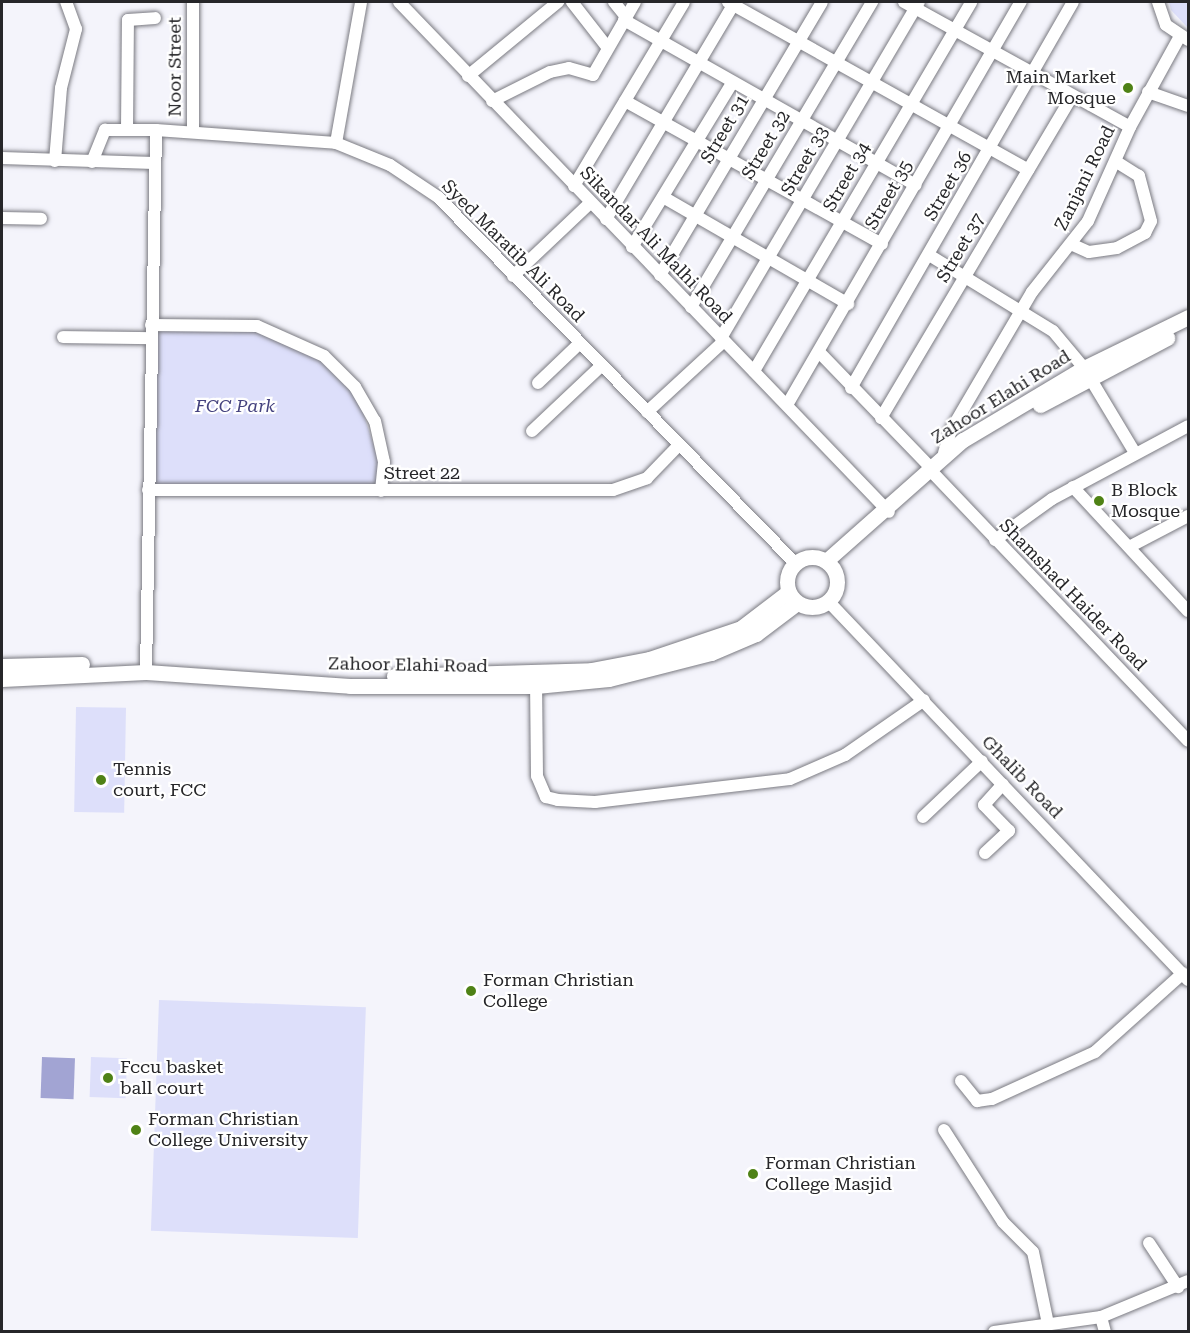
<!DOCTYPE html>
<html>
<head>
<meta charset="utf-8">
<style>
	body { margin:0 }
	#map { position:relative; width:1190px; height:1333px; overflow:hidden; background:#f4f4fb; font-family:"Roboto Serif",serif }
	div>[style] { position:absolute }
	.green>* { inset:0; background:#dddffa; transform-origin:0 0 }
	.water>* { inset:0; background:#a2a4d3; transform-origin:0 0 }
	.roads { filter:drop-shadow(0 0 2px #7a7a81) drop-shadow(0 0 2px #7a7a81) }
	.minor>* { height:12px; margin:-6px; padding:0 6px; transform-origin:6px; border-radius:6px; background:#fff }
	.major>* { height:15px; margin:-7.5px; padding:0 7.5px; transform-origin:7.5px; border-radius:7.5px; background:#fff }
	.major>.ring { margin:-7.5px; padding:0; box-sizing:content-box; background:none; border:15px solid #fff; border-radius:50% }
	.dots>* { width:16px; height:16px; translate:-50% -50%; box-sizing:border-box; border:3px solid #fff; border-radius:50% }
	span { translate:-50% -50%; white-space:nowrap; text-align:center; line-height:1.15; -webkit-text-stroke:4.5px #fff; paint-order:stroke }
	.street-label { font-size:18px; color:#262629 }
	.poi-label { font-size:18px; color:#262629 }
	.right { translate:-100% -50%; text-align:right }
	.left { translate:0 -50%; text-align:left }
	.park-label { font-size:18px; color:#44427e; font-style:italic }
	.frame { position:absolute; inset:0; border:3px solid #262629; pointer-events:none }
</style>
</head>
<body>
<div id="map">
	<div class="green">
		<i style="clip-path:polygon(1169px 2px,1188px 2px,1188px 28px,1171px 10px)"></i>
		<i style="clip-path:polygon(155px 329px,263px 330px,298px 343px,339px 373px,360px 403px,379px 462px,378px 486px,153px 484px)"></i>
		<i style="left:76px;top:707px;width:50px;height:105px;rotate:1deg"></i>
		<i style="left:159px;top:1000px;width:207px;height:231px;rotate:2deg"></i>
		<i style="left:91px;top:1057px;width:36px;height:40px;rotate:2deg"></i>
	</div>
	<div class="water">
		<i style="left:42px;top:1057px;width:33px;height:41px;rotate:2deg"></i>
	</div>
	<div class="roads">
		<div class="minor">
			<i style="left:399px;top:2px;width:707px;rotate:46.15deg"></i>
			<i style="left:572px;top:2px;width:58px;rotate:52deg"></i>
			<i style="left:614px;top:2px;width:19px;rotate:51deg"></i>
			<i style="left:728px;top:2px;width:344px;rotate:29.2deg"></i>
			<i style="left:904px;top:2px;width:258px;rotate:28.9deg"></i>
			<i style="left:1158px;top:2px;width:24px;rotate:71deg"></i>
			<i style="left:1166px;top:25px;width:27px;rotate:34deg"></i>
			<i style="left:624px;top:20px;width:335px;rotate:29.5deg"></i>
			<i style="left:468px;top:76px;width:117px;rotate:-39.4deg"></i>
			<i style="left:1148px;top:92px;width:42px;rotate:19.3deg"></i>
			<i style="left:492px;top:101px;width:65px;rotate:-26.6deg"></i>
			<i style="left:550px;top:72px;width:19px;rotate:-12deg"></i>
			<i style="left:569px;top:68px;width:25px;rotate:16deg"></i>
			<i style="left:593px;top:75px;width:84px;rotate:-60.1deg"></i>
			<i style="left:625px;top:101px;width:294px;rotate:29.1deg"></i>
			<i style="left:127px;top:130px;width:110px;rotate:-89.5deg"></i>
			<i style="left:128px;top:20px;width:27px;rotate:-4deg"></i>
			<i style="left:193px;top:132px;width:130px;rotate:-90deg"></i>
			<i style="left:336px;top:143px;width:143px;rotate:-79.9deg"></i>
			<i style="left:2px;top:158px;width:152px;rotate:1.9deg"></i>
			<i style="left:55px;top:161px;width:73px;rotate:-85.3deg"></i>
			<i style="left:61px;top:88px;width:61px;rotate:-75.7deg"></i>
			<i style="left:76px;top:29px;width:29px;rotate:-110deg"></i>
			<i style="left:92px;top:162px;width:35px;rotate:-68deg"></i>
			<i style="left:105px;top:130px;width:51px"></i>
			<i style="left:574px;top:186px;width:214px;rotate:-59.1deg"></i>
			<i style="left:663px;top:197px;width:214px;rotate:30deg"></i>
			<i style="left:2px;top:218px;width:39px;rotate:1deg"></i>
			<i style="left:606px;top:219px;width:252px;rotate:-59.3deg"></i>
			<i style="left:1073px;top:245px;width:17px;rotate:24deg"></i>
			<i style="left:1089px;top:252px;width:28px;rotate:-8deg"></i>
			<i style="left:1117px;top:248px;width:32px;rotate:-28deg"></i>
			<i style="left:1145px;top:233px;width:13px;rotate:-63deg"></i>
			<i style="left:1151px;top:221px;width:47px;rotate:-104.9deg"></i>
			<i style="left:1139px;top:176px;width:28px;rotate:-148deg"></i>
			<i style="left:632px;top:247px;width:192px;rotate:-58.6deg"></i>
			<i style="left:929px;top:255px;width:145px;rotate:31.5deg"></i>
			<i style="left:1053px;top:331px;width:48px;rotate:50deg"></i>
			<i style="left:1084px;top:368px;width:99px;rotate:59deg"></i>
			<i style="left:660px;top:275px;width:317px;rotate:-59.3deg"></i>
			<i style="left:513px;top:276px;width:106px;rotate:-43.5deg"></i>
			<i style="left:691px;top:307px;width:355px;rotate:-59.3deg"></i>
			<i style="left:151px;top:325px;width:106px;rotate:0.5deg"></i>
			<i style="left:257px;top:326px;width:73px;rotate:24.1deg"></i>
			<i style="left:324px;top:356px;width:44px;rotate:45deg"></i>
			<i style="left:355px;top:387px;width:39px;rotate:60deg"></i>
			<i style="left:375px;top:421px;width:42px;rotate:77.6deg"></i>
			<i style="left:384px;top:462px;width:29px;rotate:96deg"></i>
			<i style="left:63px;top:337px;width:88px;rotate:0.7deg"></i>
			<i style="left:721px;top:338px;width:390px;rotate:-59.5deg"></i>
			<i style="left:819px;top:352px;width:158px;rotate:46deg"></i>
			<i style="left:754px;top:371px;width:428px;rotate:-59.5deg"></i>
			<i style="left:538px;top:383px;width:57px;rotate:-43.6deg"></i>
			<i style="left:851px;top:388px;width:445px;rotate:-60.1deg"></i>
			<i style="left:787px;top:405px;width:466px;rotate:-59.9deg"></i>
			<i style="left:647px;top:412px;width:105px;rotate:-42.7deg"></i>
			<i style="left:881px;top:418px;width:374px;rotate:-59.3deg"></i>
			<i style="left:532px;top:431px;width:95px;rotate:-43.3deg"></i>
			<i style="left:944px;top:453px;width:24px;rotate:-73deg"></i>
			<i style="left:951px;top:430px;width:160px;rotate:-59.6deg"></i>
			<i style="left:1032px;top:292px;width:90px;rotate:-51.7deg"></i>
			<i style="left:1088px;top:221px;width:103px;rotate:-65.9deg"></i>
			<i style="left:1130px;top:127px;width:104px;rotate:-61.2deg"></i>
			<i style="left:933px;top:473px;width:370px;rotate:46.4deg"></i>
			<i style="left:1073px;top:487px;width:169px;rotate:47.2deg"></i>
			<i style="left:148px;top:490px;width:465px"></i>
			<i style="left:613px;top:490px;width:36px;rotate:-19deg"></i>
			<i style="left:647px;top:478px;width:46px;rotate:-45.9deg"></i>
			<i style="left:995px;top:540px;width:70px;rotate:-35.7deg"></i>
			<i style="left:1052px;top:499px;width:154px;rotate:-28.2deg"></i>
			<i style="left:1129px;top:547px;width:67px;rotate:-27.7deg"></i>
			<i style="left:828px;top:601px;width:523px;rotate:46.47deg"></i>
			<i style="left:146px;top:672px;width:542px;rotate:-88.94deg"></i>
			<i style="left:156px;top:130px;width:180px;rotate:4.1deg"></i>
			<i style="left:336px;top:143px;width:58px;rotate:22.2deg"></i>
			<i style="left:390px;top:165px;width:58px;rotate:33.7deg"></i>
			<i style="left:438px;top:197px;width:511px;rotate:45.71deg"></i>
			<i style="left:536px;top:680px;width:96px;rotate:89.4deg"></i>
			<i style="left:537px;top:776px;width:23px;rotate:67deg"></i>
			<i style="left:546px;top:797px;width:12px;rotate:14deg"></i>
			<i style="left:558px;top:800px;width:37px;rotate:3deg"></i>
			<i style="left:595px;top:802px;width:196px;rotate:-6.7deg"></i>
			<i style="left:790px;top:779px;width:60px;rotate:-23.6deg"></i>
			<i style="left:845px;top:755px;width:96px;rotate:-34.8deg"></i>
			<i style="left:923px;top:817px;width:81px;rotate:-43.5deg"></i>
			<i style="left:985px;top:853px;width:33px;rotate:-43deg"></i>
			<i style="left:1009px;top:831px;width:36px;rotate:-134deg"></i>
			<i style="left:984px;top:805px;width:28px;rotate:-48deg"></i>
			<i style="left:961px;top:1081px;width:26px;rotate:51deg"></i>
			<i style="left:977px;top:1101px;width:15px;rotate:-8deg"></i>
			<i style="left:992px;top:1099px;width:113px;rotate:-24.5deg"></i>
			<i style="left:1095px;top:1052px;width:118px;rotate:-41.9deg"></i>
			<i style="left:944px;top:1130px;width:109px;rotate:57.3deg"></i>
			<i style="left:1003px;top:1222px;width:42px;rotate:45deg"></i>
			<i style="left:1033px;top:1252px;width:74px;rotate:78.2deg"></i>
			<i style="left:1149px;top:1243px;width:53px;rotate:56.6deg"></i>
			<i style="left:1101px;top:1317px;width:16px;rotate:75deg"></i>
			<i style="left:994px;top:1332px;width:108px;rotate:-8deg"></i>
			<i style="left:1101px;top:1317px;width:94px;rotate:-22.5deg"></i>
		</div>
		<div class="major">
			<i style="left:1040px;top:405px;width:144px;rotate:-27.8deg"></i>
			<i class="ring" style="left:787px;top:557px;width:35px;height:35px"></i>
			<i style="left:826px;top:561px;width:183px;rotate:-41.5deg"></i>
			<i style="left:963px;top:440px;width:141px;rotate:-30.8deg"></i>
			<i style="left:1084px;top:368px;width:116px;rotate:-26.1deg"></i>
			<i style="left:2px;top:666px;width:80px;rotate:-1.4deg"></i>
			<i style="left:394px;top:676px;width:197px;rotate:-1.7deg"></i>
			<i style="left:591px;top:670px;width:59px;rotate:-10.7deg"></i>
			<i style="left:649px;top:659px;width:97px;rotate:-18.6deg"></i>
			<i style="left:741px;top:628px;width:59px;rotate:-37.5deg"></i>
			<i style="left:2px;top:679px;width:144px;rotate:-2.8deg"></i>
			<i style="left:146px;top:672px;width:204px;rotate:3.9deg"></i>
			<i style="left:350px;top:686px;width:186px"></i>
			<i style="left:536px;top:686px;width:73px;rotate:-5.5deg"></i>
			<i style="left:609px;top:679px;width:105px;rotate:-14.3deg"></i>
			<i style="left:711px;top:653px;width:49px;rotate:-22.9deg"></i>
			<i style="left:756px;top:634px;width:51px;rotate:-37.1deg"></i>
		</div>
	</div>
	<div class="dots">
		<i style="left:1128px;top:88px;background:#4f8216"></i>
		<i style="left:1099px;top:501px;background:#4f8216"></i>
		<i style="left:101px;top:780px;background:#4f8216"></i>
		<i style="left:471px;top:991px;background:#4f8216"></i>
		<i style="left:108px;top:1078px;background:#4f8216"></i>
		<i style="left:136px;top:1130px;background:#4f8216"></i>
		<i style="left:753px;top:1174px;background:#4f8216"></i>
	</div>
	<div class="street-label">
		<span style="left:175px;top:67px;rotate:-90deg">Noor Street</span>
		<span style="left:725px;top:129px;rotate:-59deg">Street 31</span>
		<span style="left:766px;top:145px;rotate:-59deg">Street 32</span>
		<span style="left:805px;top:161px;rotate:-60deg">Street 33</span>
		<span style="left:847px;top:177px;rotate:-60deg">Street 34</span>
		<span style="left:1085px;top:178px;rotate:-64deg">Zanjani Road</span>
		<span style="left:948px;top:186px;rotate:-60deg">Street 36</span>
		<span style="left:889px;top:195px;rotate:-60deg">Street 35</span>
		<span style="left:656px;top:245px;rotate:46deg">Sikandar Ali Malhi Road</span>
		<span style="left:961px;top:248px;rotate:-59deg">Street 37</span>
		<span style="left:513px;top:251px;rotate:45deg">Syed Maratib Ali Road</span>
		<span style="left:1001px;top:397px;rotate:-32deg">Zahoor Elahi Road</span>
		<span style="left:422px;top:473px">Street 22</span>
		<span style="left:1073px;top:595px;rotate:46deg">Shamshad Haider Road</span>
		<span style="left:408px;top:665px;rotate:1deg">Zahoor Elahi Road</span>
		<span style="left:1022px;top:777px;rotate:46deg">Ghalib Road</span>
	</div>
	<div class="poi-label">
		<span class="right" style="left:1116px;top:88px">Main Market<br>Mosque</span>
		<span class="left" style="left:1111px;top:501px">B Block<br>Mosque</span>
		<span class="left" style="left:113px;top:780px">Tennis<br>court, FCC</span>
		<span class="left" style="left:483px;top:991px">Forman Christian<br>College</span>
		<span class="left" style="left:120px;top:1078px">Fccu basket<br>ball court</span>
		<span class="left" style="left:148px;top:1130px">Forman Christian<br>College University</span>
		<span class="left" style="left:765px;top:1174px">Forman Christian<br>College Masjid</span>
	</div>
	<div class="park-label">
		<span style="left:235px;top:406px">FCC Park</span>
	</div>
	<div class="frame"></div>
</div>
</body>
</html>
